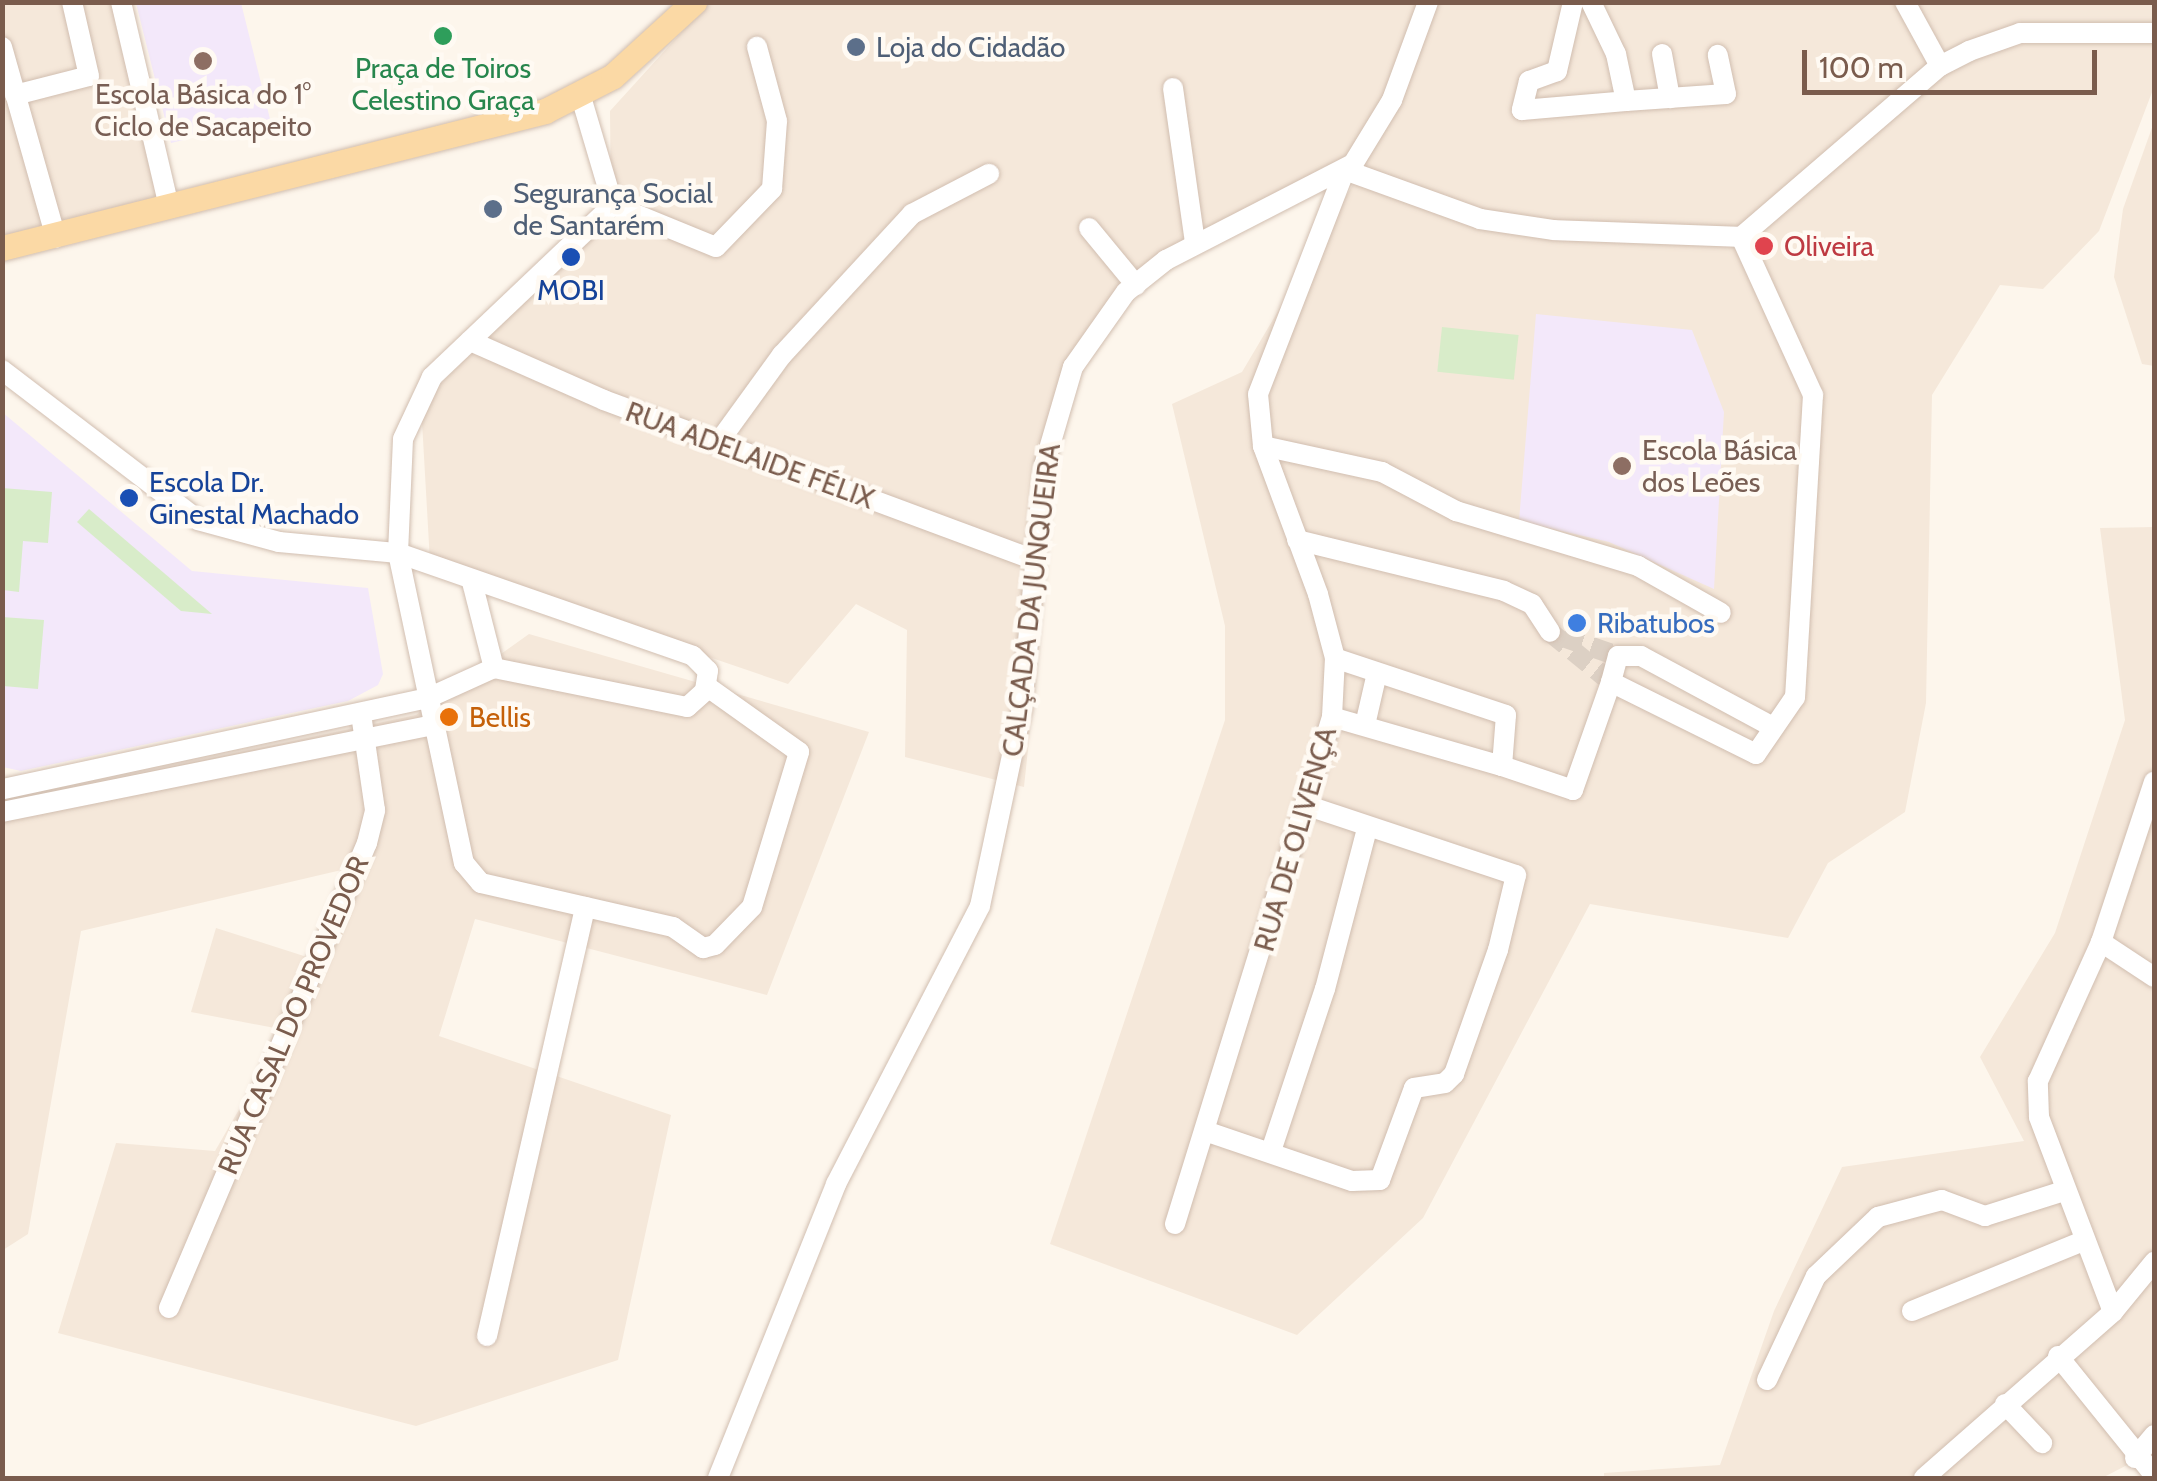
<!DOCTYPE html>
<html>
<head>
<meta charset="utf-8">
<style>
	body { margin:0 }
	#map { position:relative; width:2157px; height:1481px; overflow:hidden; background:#fdf6ec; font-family:Cabin,sans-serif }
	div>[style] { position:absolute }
	.residential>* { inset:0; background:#f5e8da }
	.education>* { inset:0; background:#f3e8fa }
	.green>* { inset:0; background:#d8ecc9; transform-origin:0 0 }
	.minor-tunnel>* { height:20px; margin-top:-10px; transform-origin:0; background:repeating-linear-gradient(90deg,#dcd0c4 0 20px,transparent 0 30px) }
	.roads { filter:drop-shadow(0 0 2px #d1beb0) drop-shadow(0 0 2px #d1beb0) }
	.minor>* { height:20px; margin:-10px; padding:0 10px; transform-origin:10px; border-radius:10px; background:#fff }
	.major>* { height:25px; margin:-12.5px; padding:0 12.5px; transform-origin:12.5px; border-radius:12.5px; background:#fbd9a5 }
	.dots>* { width:28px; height:28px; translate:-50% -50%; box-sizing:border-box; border:5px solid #fffaf3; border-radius:50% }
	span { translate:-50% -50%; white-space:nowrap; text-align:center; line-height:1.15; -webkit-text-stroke:9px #fffaf3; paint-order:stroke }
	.service-label { font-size:28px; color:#4e5e75 }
	.left { translate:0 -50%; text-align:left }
	.leisure-label { font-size:28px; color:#27864d }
	.education-label { font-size:28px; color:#785e54 }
	.health-label { font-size:28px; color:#be3a42 }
	.transit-label { font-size:28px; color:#164399 }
	.street-label { font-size:28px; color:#7a5c4d }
	.shop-label { font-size:28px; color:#366cbe }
	.food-label { font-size:28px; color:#c56008 }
	.frame { position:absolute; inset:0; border:5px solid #7a5c4d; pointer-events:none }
	.scale { position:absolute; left:1802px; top:50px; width:295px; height:45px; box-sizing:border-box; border:5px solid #7a5c4d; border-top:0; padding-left:12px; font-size:30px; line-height:35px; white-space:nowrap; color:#7a5c4d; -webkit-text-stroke:8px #fffaf3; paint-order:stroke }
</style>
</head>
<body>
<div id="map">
	<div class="residential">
		<i style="clip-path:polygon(3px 3px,121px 3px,168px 204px,3px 251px)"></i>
		<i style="clip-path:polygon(708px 3px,1427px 3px,1412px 52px,1342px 173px,1170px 261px,1082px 349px,1040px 469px,1045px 588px,1024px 787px,905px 757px,907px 630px,856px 604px,788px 684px,430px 562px,421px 404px,611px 209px,610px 111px)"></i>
		<i style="clip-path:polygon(1433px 3px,2154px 3px,2154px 87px,2099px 231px,2043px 289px,2000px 285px,1932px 395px,1926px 703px,1905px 812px,1828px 863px,1788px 938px,1590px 904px,1423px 1218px,1297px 1335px,1050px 1244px,1225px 720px,1225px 626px,1172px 404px,1242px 372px,1364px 166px,1419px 55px)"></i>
		<i style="clip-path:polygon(2154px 122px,2154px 366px,2142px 364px,2114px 277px,2123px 209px)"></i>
		<i style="clip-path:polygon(2154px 527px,2154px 1478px,2135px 1461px,2102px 1478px,1604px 1478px,1604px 1473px,1720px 1465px,1774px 1311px,1842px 1167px,2024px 1141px,1980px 1057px,2055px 933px,2125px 720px,2100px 528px)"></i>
		<i style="clip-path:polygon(529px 634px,869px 732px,767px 995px,475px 919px,439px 1036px,671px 1115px,618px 1360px,416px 1426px,58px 1333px,116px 1143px,215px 1151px,285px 1030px,191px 1012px,216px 928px,307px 957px,350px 868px,81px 931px,28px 1234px,3px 1250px,3px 802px,416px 715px)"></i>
	</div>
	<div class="education">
		<i style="clip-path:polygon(136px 3px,241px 3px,270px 119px,171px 143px)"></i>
		<i style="clip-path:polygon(1536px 314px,1692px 330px,1724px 412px,1714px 589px,1609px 542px,1519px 521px)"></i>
		<i style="clip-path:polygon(2px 412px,192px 571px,368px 588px,383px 674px,378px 685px,348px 701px,21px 771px,3px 767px)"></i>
	</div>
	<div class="green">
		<i style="left:1442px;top:327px;width:77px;height:45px;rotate:6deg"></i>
		<i style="clip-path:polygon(2px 488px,52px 492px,48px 543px,23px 541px,19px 592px,3px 590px)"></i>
		<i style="clip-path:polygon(89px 509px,212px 614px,181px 611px,77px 522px)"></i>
		<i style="clip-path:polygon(2px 617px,44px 620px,38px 689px,3px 686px)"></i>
	</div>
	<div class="minor-tunnel">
		<i style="left:1550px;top:632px;width:79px;rotate:39.3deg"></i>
		<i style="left:1563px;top:637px;width:58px;rotate:19.1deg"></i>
	</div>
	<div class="roads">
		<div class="minor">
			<i style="left:121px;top:2px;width:211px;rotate:76.8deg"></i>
			<i style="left:1573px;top:2px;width:71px;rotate:103.1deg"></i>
			<i style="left:1557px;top:71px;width:30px;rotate:160deg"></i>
			<i style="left:1529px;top:81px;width:30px;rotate:104deg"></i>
			<i style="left:1522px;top:110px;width:104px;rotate:-4.9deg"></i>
			<i style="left:1591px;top:2px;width:58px;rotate:64.3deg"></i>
			<i style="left:1616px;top:54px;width:48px;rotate:78deg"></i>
			<i style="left:1626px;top:101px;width:100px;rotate:-4deg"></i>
			<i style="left:1726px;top:94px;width:40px;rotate:-102deg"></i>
			<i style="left:1905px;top:2px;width:73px;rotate:61.3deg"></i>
			<i style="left:2px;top:47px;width:198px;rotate:74.2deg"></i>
			<i style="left:1662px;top:54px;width:45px;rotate:79.7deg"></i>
			<i style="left:1173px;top:88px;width:156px;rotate:81.9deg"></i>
			<i style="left:15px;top:95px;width:76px;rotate:-14.4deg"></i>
			<i style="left:89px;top:76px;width:76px;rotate:-102.9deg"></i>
			<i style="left:581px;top:97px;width:113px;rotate:73.5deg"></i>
			<i style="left:613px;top:205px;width:250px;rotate:136.5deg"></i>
			<i style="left:432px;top:377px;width:68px;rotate:115.1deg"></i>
			<i style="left:403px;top:439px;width:114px;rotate:92.5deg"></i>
			<i style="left:398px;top:553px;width:317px;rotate:78deg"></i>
			<i style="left:464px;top:863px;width:26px;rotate:50deg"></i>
			<i style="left:481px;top:883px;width:197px;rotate:12.9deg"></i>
			<i style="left:673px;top:927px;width:37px;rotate:35deg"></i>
			<i style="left:703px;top:948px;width:12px;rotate:-14deg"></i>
			<i style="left:715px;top:945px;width:53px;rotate:-45.8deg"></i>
			<i style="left:752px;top:907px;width:162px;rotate:-73.1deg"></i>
			<i style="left:799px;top:752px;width:114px;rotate:-144.6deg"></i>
			<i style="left:1345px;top:170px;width:144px;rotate:19.9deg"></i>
			<i style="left:1480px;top:219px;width:75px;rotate:8.5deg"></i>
			<i style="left:1554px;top:230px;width:187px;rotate:2.1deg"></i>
			<i style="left:1741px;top:237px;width:262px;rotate:-40.7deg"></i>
			<i style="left:1940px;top:66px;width:33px;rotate:-27deg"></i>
			<i style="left:1969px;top:51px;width:54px;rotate:-19.4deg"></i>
			<i style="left:2020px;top:33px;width:134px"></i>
			<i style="left:613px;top:205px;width:111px;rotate:22.2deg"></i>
			<i style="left:716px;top:247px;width:81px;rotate:-46deg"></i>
			<i style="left:772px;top:189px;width:68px;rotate:-85.8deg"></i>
			<i style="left:777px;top:121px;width:77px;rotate:-105.1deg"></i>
			<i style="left:1089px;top:228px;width:74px;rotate:50.5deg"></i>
			<i style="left:1741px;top:237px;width:174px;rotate:65.5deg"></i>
			<i style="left:1813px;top:395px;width:303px;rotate:93.4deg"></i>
			<i style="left:1795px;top:697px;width:69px;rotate:124.4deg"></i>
			<i style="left:1756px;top:754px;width:162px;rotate:-153.6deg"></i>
			<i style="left:1611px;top:682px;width:27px;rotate:-75deg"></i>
			<i style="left:1618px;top:656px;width:23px"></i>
			<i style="left:1641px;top:656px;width:150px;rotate:28.3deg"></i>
			<i style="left:470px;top:341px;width:146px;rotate:23.8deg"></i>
			<i style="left:604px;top:400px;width:459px;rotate:20.4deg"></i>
			<i style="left:2px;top:370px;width:247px;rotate:37.4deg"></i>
			<i style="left:198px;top:520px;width:84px;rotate:15.2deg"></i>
			<i style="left:279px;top:542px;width:120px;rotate:5.3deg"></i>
			<i style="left:398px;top:553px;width:312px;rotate:19.2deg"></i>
			<i style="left:693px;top:656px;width:21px;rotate:45deg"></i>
			<i style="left:708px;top:671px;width:20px;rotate:99deg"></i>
			<i style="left:705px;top:691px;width:24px;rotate:138deg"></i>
			<i style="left:687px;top:707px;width:197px;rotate:-168.6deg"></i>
			<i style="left:494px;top:668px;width:72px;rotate:155.6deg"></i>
			<i style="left:428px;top:698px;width:436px;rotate:167.9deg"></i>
			<i style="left:718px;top:443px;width:109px;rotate:-54deg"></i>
			<i style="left:782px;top:355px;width:192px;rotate:-47.3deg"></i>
			<i style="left:912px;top:214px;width:87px;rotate:-27.5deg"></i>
			<i style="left:1263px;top:446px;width:122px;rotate:12.3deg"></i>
			<i style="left:1382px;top:472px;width:84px;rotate:27.8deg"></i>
			<i style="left:1456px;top:511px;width:190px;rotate:16.8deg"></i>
			<i style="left:1638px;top:566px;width:95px;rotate:29.5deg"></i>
			<i style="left:1297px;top:540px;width:213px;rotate:13.8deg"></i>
			<i style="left:1504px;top:591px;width:31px;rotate:25deg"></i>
			<i style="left:1532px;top:604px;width:33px;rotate:57deg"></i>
			<i style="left:472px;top:582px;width:89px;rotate:75.7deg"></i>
			<i style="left:1332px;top:717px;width:177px;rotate:16.1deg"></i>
			<i style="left:1502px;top:766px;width:51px;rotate:-85.5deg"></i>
			<i style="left:1506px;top:715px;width:180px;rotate:-161.6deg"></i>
			<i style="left:1365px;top:725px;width:53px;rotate:-77deg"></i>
			<i style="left:1502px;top:766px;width:75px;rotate:18.7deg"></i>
			<i style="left:1573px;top:790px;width:114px;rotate:-70.6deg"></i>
			<i style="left:2px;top:812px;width:440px;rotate:-11.4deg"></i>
			<i style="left:2101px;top:942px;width:64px;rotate:33.4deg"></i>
			<i style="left:1205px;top:1131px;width:155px;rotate:18.8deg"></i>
			<i style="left:1352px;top:1181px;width:28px;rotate:-2deg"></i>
			<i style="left:1380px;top:1180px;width:98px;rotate:-69.7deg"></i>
			<i style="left:1414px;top:1088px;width:31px;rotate:-9deg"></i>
			<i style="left:1445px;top:1083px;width:13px;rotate:-45deg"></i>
			<i style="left:1454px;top:1074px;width:132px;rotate:-70.5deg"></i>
			<i style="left:1498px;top:950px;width:77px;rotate:-76.5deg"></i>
			<i style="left:1516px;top:875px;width:219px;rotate:-161.6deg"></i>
			<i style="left:1271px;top:1151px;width:171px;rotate:-71.6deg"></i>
			<i style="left:1325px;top:989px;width:165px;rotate:-75.3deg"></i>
			<i style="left:1175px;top:1224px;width:531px;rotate:-72.79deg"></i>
			<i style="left:1332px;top:717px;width:59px;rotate:-87.1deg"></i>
			<i style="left:1335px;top:658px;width:66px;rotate:-104.9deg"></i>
			<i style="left:1318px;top:594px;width:158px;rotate:-110.4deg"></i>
			<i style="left:1263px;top:446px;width:52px;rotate:-95.5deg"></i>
			<i style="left:1258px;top:394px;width:240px;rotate:-68.8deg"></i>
			<i style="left:169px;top:1308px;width:505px;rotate:-66.94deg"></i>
			<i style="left:367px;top:843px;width:34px;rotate:-76deg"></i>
			<i style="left:375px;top:810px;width:97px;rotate:-98.3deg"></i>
			<i style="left:1912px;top:1311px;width:183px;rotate:-22.2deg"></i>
			<i style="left:2113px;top:1312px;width:209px;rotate:-110.8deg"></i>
			<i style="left:2039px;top:1117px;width:36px;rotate:-92deg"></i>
			<i style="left:2038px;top:1081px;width:153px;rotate:-65.6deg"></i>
			<i style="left:2101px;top:942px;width:169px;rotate:-71.7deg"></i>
			<i style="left:487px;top:1336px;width:440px;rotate:-77.1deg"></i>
			<i style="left:2058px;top:1356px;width:153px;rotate:51.1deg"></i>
			<i style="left:1767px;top:1380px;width:115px;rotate:-64.8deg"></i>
			<i style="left:1816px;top:1276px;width:86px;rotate:-43.6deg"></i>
			<i style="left:1878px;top:1217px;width:66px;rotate:-14.9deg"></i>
			<i style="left:1942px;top:1200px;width:46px;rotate:20.4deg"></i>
			<i style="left:1985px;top:1216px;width:83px;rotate:-17.6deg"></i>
			<i style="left:2005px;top:1404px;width:54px;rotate:46.5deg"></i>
			<i style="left:2135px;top:1458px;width:30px;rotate:-50deg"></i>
			<i style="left:718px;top:1478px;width:317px;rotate:-68.1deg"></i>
			<i style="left:836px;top:1184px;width:313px;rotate:-62.6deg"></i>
			<i style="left:980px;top:906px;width:202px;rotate:-78deg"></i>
			<i style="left:1022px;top:708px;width:243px;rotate:-84.8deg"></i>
			<i style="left:1044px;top:466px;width:103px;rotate:-73.7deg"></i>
			<i style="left:1073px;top:367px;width:92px;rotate:-54.8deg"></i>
			<i style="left:1126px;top:292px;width:51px;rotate:-38.7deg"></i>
			<i style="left:1166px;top:260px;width:210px;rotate:-27.2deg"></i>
			<i style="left:1353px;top:164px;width:75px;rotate:-58.6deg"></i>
			<i style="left:1392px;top:100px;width:104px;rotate:-69.8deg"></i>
			<i style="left:1924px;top:1478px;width:252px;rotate:-41.3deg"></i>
			<i style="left:2113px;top:1312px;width:65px;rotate:-50.6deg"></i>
		</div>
		<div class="major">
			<i style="left:2px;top:248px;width:560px;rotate:-14.16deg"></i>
			<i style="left:545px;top:111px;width:76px;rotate:-27.2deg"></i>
			<i style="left:613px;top:76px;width:110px;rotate:-42.4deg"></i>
		</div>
	</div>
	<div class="dots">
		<i style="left:443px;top:36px;background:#2e9e5b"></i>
		<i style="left:856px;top:47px;background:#5c6f8a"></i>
		<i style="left:203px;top:61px;background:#8d6e63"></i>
		<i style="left:493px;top:209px;background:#5c6f8a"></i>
		<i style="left:1764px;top:246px;background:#e0444e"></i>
		<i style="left:571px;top:257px;background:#1a4fb4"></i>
		<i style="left:1622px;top:466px;background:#8d6e63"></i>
		<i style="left:129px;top:498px;background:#1a4fb4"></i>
		<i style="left:1577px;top:623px;background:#3f7fe0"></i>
		<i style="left:449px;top:717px;background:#e8710a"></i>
	</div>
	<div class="service-label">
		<span class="left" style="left:876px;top:47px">Loja do Cidadão</span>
		<span class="left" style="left:513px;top:209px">Segurança Social<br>de Santarém</span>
	</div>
	<div class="leisure-label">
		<span style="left:443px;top:84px">Praça de Toiros<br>Celestino Graça</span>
	</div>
	<div class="education-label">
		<span style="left:203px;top:110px">Escola Básica do 1°<br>Ciclo de Sacapeito</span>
		<span class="left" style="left:1642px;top:466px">Escola Básica<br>dos Leões</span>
	</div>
	<div class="health-label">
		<span class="left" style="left:1784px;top:246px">Oliveira</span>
	</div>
	<div class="transit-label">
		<span style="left:571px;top:290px">MOBI</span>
		<span class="left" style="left:149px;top:498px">Escola Dr.<br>Ginestal Machado</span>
	</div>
	<div class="street-label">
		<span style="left:750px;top:455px;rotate:20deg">RUA ADELAIDE FÉLIX</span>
		<span style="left:1031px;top:600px;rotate:-83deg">CALÇADA DA JUNQUEIRA</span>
		<span style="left:1295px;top:839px;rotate:-74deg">RUA DE OLIVENÇA</span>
		<span style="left:293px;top:1015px;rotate:-67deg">RUA CASAL DO PROVEDOR</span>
	</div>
	<div class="shop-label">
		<span class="left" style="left:1597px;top:623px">Ribatubos</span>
	</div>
	<div class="food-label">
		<span class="left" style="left:469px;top:717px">Bellis</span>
	</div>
	<div class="frame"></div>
	<div class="scale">100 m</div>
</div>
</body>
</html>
